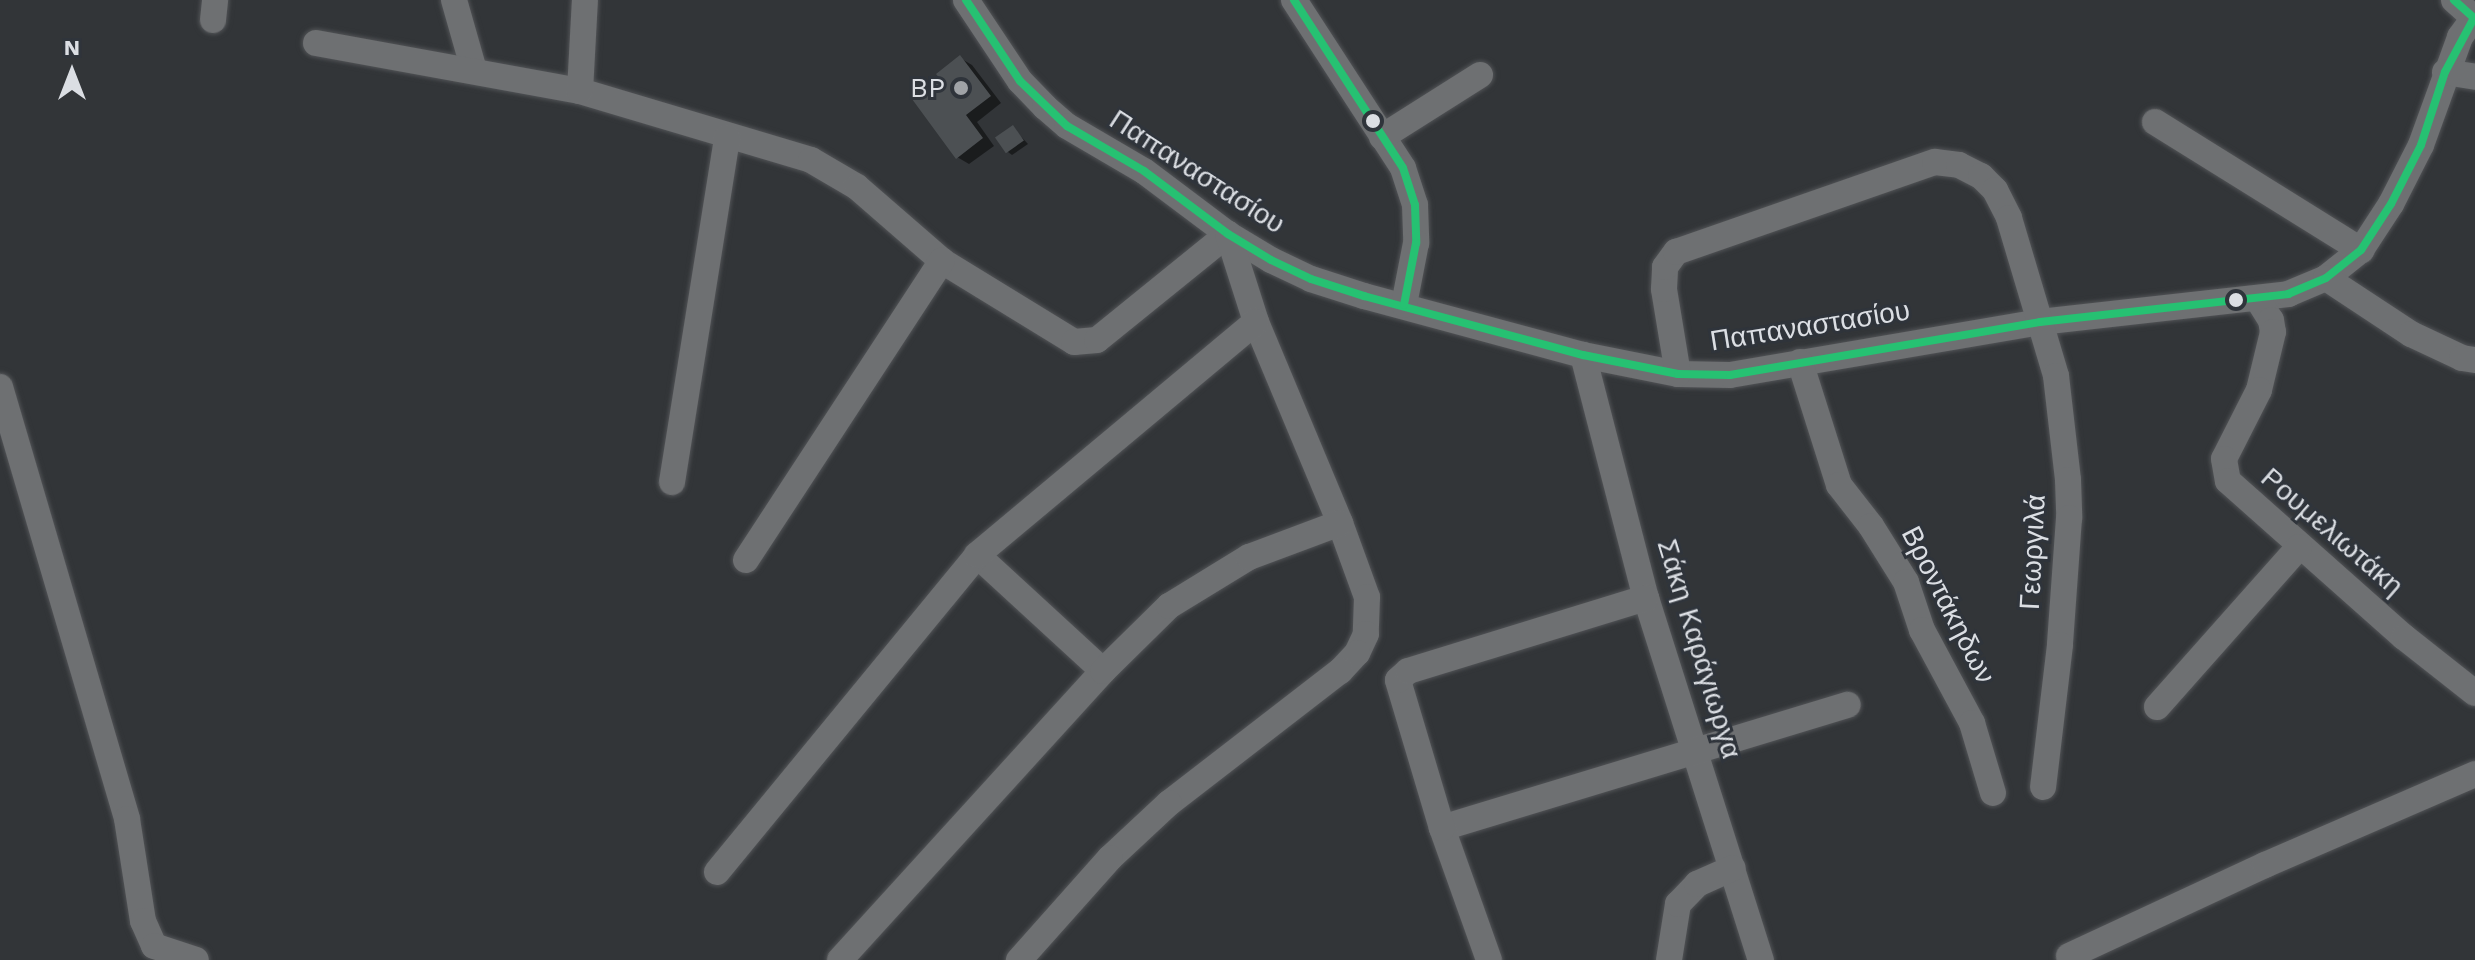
<!DOCTYPE html>
<html>
<head>
<meta charset="utf-8">
<style>
	body { margin:0 }
	#map { position:relative; width:2475px; height:960px; overflow:hidden; background:#323538; font-family:"Work Sans",sans-serif }
	div>[style] { position:absolute }
	.shadow>* { inset:0; background:#0007 }
	.building>* { inset:0; background:#4c5053; transform-origin:0 0 }
	.roads { filter:drop-shadow(0 0 2px #515356) drop-shadow(0 0 2px #515356) }
	.minor>* { height:26px; margin:-13px; padding:0 13px; transform-origin:13px; border-radius:13px; background:#6e7072 }
	.bus-1>* { height:8px; margin:-4px; padding:0 4px; transform-origin:4px; border-radius:4px; background:#26c172 }
	.dots>* { width:22px; height:22px; translate:-50% -50%; box-sizing:border-box; border:4px solid #2f343b; border-radius:50% }
	span { translate:-50% -50%; white-space:nowrap; text-align:center; line-height:1.15; -webkit-text-stroke:6px #2f343b; paint-order:stroke }
	.poi-label { font-size:28px; color:#dbdee3 }
	.right { translate:-100% -50%; text-align:right }
	.street-label { font-size:28px; color:#dbdee3 }
	.north { position:absolute; left:32px; top:32px; width:80px; height:80px; -webkit-text-stroke:6px #2f343b; paint-order:stroke; rotate:0deg; font-size:22px; font-weight:700; line-height:32px; text-align:center; color:#dbdee3 }
	.north::after { content:''; display:block; margin:auto; width:28px; height:36px; background:#dbdee3; clip-path:polygon(50% 0,100% 100%,50% 72%,0 100%) }
</style>
</head>
<body>
<div id="map">
	<div class="shadow">
		<i style="clip-path:polygon(960px 58px,972px 65px,1001px 103px,977px 122px,994px 146px,969px 164px,957px 157px,944px 80px)"></i>
		<i style="clip-path:polygon(1013px 128px,1028px 144px,1012px 155px,1008px 152px)"></i>
	</div>
	<div class="building">
		<i style="clip-path:polygon(960px 55px,991px 96px,966px 115px,983px 138px,956px 159px,912px 99px,941px 80px,936px 74px)"></i>
		<i style="left:1013px;top:125px;width:19px;height:22px;rotate:55deg"></i>
	</div>
	<div class="roads">
		<div class="minor">
			<i style="left:454px;top:0;width:73px;rotate:74.1deg"></i>
			<i style="left:966px;top:0;width:97px;rotate:56.3deg"></i>
			<i style="left:1020px;top:81px;width:36px;rotate:46deg"></i>
			<i style="left:1045px;top:107px;width:29px;rotate:41deg"></i>
			<i style="left:1067px;top:126px;width:89px;rotate:30.3deg"></i>
			<i style="left:1144px;top:171px;width:105px;rotate:36.9deg"></i>
			<i style="left:1228px;top:234px;width:50px;rotate:31.2deg"></i>
			<i style="left:1271px;top:260px;width:44px;rotate:25.4deg"></i>
			<i style="left:1311px;top:279px;width:56px;rotate:17.8deg"></i>
			<i style="left:1364px;top:296px;width:227px;rotate:15.1deg"></i>
			<i style="left:1583px;top:355px;width:97px;rotate:11.3deg"></i>
			<i style="left:1678px;top:374px;width:52px;rotate:1.1deg"></i>
			<i style="left:1730px;top:375px;width:314px;rotate:-9.7deg"></i>
			<i style="left:2040px;top:322px;width:250px;rotate:-6.4deg"></i>
			<i style="left:2288px;top:294px;width:41px;rotate:-22.8deg"></i>
			<i style="left:2326px;top:278px;width:45px;rotate:-38.7deg"></i>
			<i style="left:2361px;top:250px;width:55px;rotate:-56.9deg"></i>
			<i style="left:2391px;top:204px;width:66px;rotate:-63deg"></i>
			<i style="left:2421px;top:145px;width:115px;rotate:-70.1deg"></i>
			<i style="left:2460px;top:37px;width:26px;rotate:-54deg"></i>
			<i style="left:1294px;top:0;width:200px;rotate:57deg"></i>
			<i style="left:1403px;top:168px;width:39px;rotate:72deg"></i>
			<i style="left:1415px;top:205px;width:38px;rotate:88deg"></i>
			<i style="left:1416px;top:243px;width:63px;rotate:101deg"></i>
			<i style="left:2454px;top:0;width:27px;rotate:42deg"></i>
			<i style="left:213px;top:20px;width:20px;rotate:-84deg"></i>
			<i style="left:316px;top:43px;width:268px;rotate:10.3deg"></i>
			<i style="left:580px;top:91px;width:241px;rotate:16.6deg"></i>
			<i style="left:811px;top:160px;width:53px;rotate:30.4deg"></i>
			<i style="left:857px;top:187px;width:113px;rotate:41deg"></i>
			<i style="left:942px;top:261px;width:155px;rotate:31.5deg"></i>
			<i style="left:1074px;top:342px;width:23px;rotate:-5deg"></i>
			<i style="left:1097px;top:340px;width:169px;rotate:-39deg"></i>
			<i style="left:1228px;top:234px;width:92px;rotate:72.3deg"></i>
			<i style="left:1256px;top:322px;width:218px;rotate:67.3deg"></i>
			<i style="left:1340px;top:523px;width:79px;rotate:70deg"></i>
			<i style="left:1367px;top:597px;width:37px;rotate:92deg"></i>
			<i style="left:1366px;top:634px;width:21px;rotate:115deg"></i>
			<i style="left:1357px;top:653px;width:25px;rotate:133deg"></i>
			<i style="left:1340px;top:671px;width:216px;rotate:142.3deg"></i>
			<i style="left:1169px;top:803px;width:81px;rotate:137deg"></i>
			<i style="left:1110px;top:858px;width:137px;rotate:131.7deg"></i>
			<i style="left:2445px;top:72px;width:30px;rotate:9deg"></i>
			<i style="left:580px;top:91px;width:91px;rotate:-86.9deg"></i>
			<i style="left:2155px;top:122px;width:243px;rotate:31.9deg"></i>
			<i style="left:1382px;top:137px;width:116px;rotate:-32.3deg"></i>
			<i style="left:2326px;top:278px;width:102px;rotate:33.4deg"></i>
			<i style="left:2411px;top:334px;width:56px;rotate:25.2deg"></i>
			<i style="left:2462px;top:358px;width:13px;rotate:9deg"></i>
			<i style="left:2257px;top:298px;width:26px;rotate:58deg"></i>
			<i style="left:2271px;top:320px;width:12px;rotate:81deg"></i>
			<i style="left:2273px;top:332px;width:60px;rotate:103.6deg"></i>
			<i style="left:2259px;top:390px;width:77px;rotate:116.9deg"></i>
			<i style="left:2224px;top:459px;width:22px;rotate:80deg"></i>
			<i style="left:2228px;top:481px;width:235px;rotate:41.6deg"></i>
			<i style="left:2404px;top:637px;width:90px;rotate:38.3deg"></i>
			<i style="left:1583px;top:355px;width:251px;rotate:75.5deg"></i>
			<i style="left:1646px;top:598px;width:380px;rotate:72.4deg"></i>
			<i style="left:1800px;top:362px;width:129px;rotate:72.4deg"></i>
			<i style="left:1839px;top:485px;width:52px;rotate:52deg"></i>
			<i style="left:1871px;top:526px;width:66px;rotate:58deg"></i>
			<i style="left:1906px;top:582px;width:51px;rotate:71.6deg"></i>
			<i style="left:1922px;top:630px;width:106px;rotate:61.7deg"></i>
			<i style="left:1972px;top:723px;width:73px;rotate:73.3deg"></i>
			<i style="left:1678px;top:374px;width:86px;rotate:-99.4deg"></i>
			<i style="left:1664px;top:289px;width:22px;rotate:-87deg"></i>
			<i style="left:1665px;top:267px;width:19px;rotate:-54deg"></i>
			<i style="left:1676px;top:252px;width:274px;rotate:-19.2deg"></i>
			<i style="left:1935px;top:162px;width:24px;rotate:7deg"></i>
			<i style="left:1959px;top:165px;width:25px;rotate:27deg"></i>
			<i style="left:1981px;top:176px;width:20px;rotate:45deg"></i>
			<i style="left:1995px;top:190px;width:31px;rotate:63deg"></i>
			<i style="left:2009px;top:218px;width:165px;rotate:73.4deg"></i>
			<i style="left:2056px;top:376px;width:105px;rotate:83.4deg"></i>
			<i style="left:2068px;top:480px;width:38px;rotate:88deg"></i>
			<i style="left:2069px;top:518px;width:127px;rotate:94.1deg"></i>
			<i style="left:2060px;top:645px;width:143px;rotate:96.8deg"></i>
			<i style="left:0;top:387px;width:450px;rotate:73.6deg"></i>
			<i style="left:127px;top:819px;width:103px;rotate:81.1deg"></i>
			<i style="left:143px;top:921px;width:27px;rotate:66deg"></i>
			<i style="left:154px;top:946px;width:44px;rotate:18.4deg"></i>
			<i style="left:672px;top:482px;width:349px;rotate:-80.9deg"></i>
			<i style="left:977px;top:555px;width:171px;rotate:42.6deg"></i>
			<i style="left:746px;top:560px;width:358px;rotate:-56.8deg"></i>
			<i style="left:2157px;top:707px;width:214px;rotate:-48.4deg"></i>
			<i style="left:1442px;top:828px;width:424px;rotate:-16.9deg"></i>
			<i style="left:717px;top:872px;width:410px;rotate:-50.6deg"></i>
			<i style="left:977px;top:555px;width:363px;rotate:-39.9deg"></i>
			<i style="left:2069px;top:956px;width:216px;rotate:-24.9deg"></i>
			<i style="left:2265px;top:865px;width:229px;rotate:-23.4deg"></i>
			<i style="left:840px;top:960px;width:391px;rotate:-47.7deg"></i>
			<i style="left:1103px;top:671px;width:93px;rotate:-44.6deg"></i>
			<i style="left:1169px;top:606px;width:94px;rotate:-31.5deg"></i>
			<i style="left:1249px;top:557px;width:97px;rotate:-20.5deg"></i>
			<i style="left:1489px;top:960px;width:140px;rotate:-109.6deg"></i>
			<i style="left:1442px;top:828px;width:154px;rotate:-106.6deg"></i>
			<i style="left:1398px;top:680px;width:13px;rotate:-42deg"></i>
			<i style="left:1408px;top:671px;width:249px;rotate:-17.1deg"></i>
			<i style="left:1669px;top:960px;width:57px;rotate:-80.9deg"></i>
			<i style="left:1678px;top:904px;width:28px;rotate:-46deg"></i>
			<i style="left:1697px;top:884px;width:39px;rotate:-24deg"></i>
		</div>
	</div>
	<div class="bus-1">
		<i style="left:966px;top:0;width:97px;rotate:56.3deg"></i>
		<i style="left:1020px;top:81px;width:65px;rotate:43.8deg"></i>
		<i style="left:1067px;top:126px;width:89px;rotate:30.3deg"></i>
		<i style="left:1144px;top:171px;width:105px;rotate:36.9deg"></i>
		<i style="left:1228px;top:234px;width:50px;rotate:31.2deg"></i>
		<i style="left:1271px;top:260px;width:44px;rotate:25.4deg"></i>
		<i style="left:1311px;top:279px;width:56px;rotate:17.8deg"></i>
		<i style="left:1364px;top:296px;width:227px;rotate:15.1deg"></i>
		<i style="left:1583px;top:355px;width:97px;rotate:11.3deg"></i>
		<i style="left:1678px;top:374px;width:52px;rotate:1.1deg"></i>
		<i style="left:1730px;top:375px;width:314px;rotate:-9.7deg"></i>
		<i style="left:2040px;top:322px;width:250px;rotate:-6.4deg"></i>
		<i style="left:2288px;top:294px;width:41px;rotate:-22.8deg"></i>
		<i style="left:2326px;top:278px;width:45px;rotate:-38.7deg"></i>
		<i style="left:2361px;top:250px;width:55px;rotate:-56.9deg"></i>
		<i style="left:2391px;top:204px;width:66px;rotate:-63deg"></i>
		<i style="left:2421px;top:145px;width:77px;rotate:-71.8deg"></i>
		<i style="left:2445px;top:72px;width:61px;rotate:-61.8deg"></i>
		<i style="left:2474px;top:18px;width:27px;rotate:-138deg"></i>
		<i style="left:1294px;top:0;width:200px;rotate:57deg"></i>
		<i style="left:1403px;top:168px;width:39px;rotate:72deg"></i>
		<i style="left:1415px;top:205px;width:38px;rotate:88deg"></i>
		<i style="left:1416px;top:243px;width:63px;rotate:101deg"></i>
	</div>
	<div class="dots">
		<i style="left:961px;top:88px;background:#a0a3a7"></i>
		<i style="left:1373px;top:121px;background:#dbdee3"></i>
		<i style="left:2236px;top:300px;background:#dbdee3"></i>
	</div>
	<div class="poi-label">
		<span class="right" style="left:945px;top:88px">BP</span>
	</div>
	<div class="street-label">
		<span style="left:1197px;top:172px;rotate:33deg">Παπαναστασίου</span>
		<span style="left:1810px;top:326px;rotate:-9deg">Παπαναστασίου</span>
		<span style="left:2332px;top:532px;rotate:41deg">Ρουμελιωτάκη</span>
		<span style="left:2033px;top:552px;rotate:-87deg">Γεωργιλά</span>
		<span style="left:1948px;top:605px;rotate:63deg">Βροντάκηδων</span>
		<span style="left:1699px;top:649px;rotate:73deg">Σάκη Καράγιωργα</span>
	</div>
	<div class="north">N</div>
</div>
</body>
</html>
